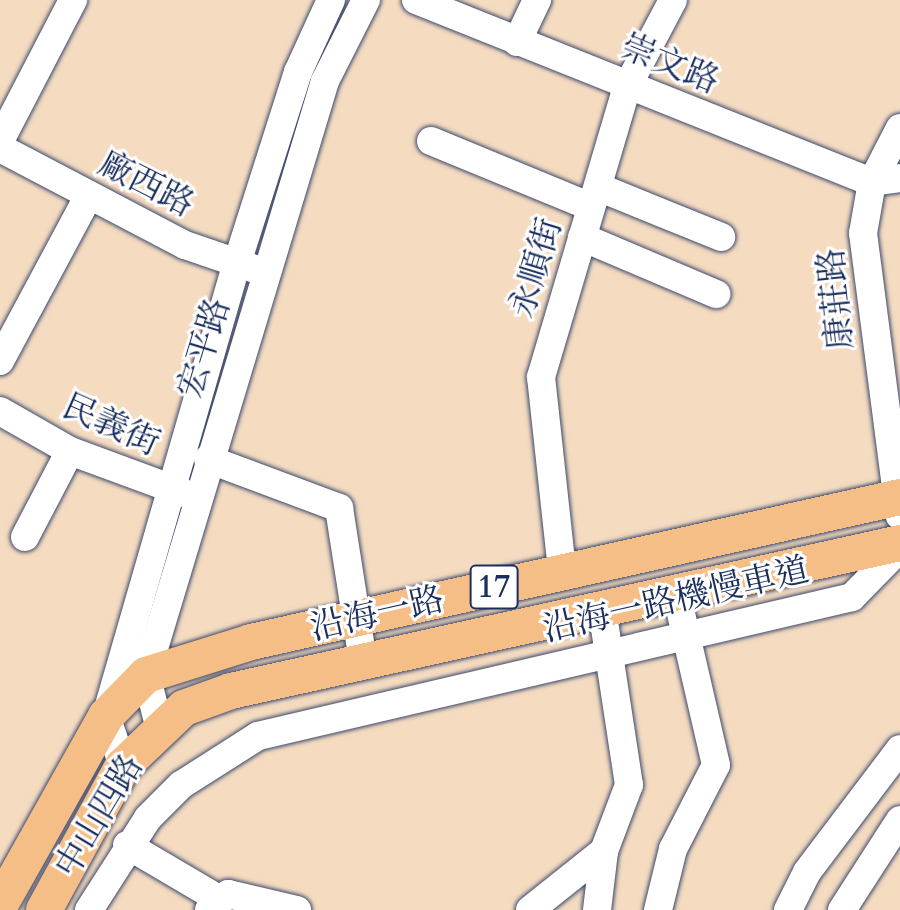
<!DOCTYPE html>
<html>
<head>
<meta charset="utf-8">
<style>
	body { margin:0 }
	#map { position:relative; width:900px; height:910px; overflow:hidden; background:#f5dcc1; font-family:Cardo,"Noto Serif TC",serif }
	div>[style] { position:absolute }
	.roads { filter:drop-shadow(0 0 2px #3c496d) drop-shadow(0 0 2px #3c496d) }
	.minor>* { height:28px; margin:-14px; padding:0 14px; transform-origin:14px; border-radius:14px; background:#fff }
	.major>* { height:36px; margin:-18px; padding:0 18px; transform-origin:18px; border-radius:18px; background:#f6be87 }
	span { translate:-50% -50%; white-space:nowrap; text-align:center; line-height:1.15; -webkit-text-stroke:6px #fff; paint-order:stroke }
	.shield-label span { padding:2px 6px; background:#fff; border:2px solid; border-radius:6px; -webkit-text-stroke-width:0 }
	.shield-label { font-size:32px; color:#1b2f5e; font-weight:700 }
	.street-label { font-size:34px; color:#1b2f5e }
</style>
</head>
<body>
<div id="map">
	<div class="roads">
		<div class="minor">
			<i style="left:416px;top:0;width:491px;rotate:21.8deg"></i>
			<i style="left:872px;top:182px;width:28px;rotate:-8deg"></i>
			<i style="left:517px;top:42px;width:47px;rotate:-64.5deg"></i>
			<i style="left:900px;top:128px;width:61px;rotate:117.4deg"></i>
			<i style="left:872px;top:182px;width:52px;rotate:100deg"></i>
			<i style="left:863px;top:233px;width:285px;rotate:82.6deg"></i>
			<i style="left:0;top:141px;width:159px;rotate:-62.6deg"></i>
			<i style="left:431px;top:141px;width:173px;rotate:22.4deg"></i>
			<i style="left:0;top:148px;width:209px;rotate:27.7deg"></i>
			<i style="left:185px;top:245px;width:74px;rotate:18.9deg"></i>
			<i style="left:598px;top:187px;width:133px;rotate:22.1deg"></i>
			<i style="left:582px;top:237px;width:146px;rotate:23deg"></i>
			<i style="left:0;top:361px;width:188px;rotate:-61.8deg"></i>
			<i style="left:0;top:411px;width:81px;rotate:29.7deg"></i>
			<i style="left:70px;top:451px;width:121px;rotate:20.2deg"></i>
			<i style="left:208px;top:459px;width:140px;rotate:20.5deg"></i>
			<i style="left:339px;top:508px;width:155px;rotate:81.1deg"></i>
			<i style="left:25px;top:537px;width:97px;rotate:-62.4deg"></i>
			<i style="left:562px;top:570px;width:194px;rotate:-96.2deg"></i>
			<i style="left:541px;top:377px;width:302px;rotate:-73.5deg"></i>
			<i style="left:627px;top:87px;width:98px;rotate:-62.1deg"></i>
			<i style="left:159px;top:725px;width:52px;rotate:-104.6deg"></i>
			<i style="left:146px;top:675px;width:620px;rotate:-73.23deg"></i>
			<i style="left:325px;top:81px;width:91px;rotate:-63.2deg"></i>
			<i style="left:123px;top:766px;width:53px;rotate:-108.8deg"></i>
			<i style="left:106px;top:716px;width:472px;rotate:-73.9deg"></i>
			<i style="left:237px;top:263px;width:201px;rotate:-72.3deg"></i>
			<i style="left:298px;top:72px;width:79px;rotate:-65.4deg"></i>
			<i style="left:127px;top:845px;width:104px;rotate:30.5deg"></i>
			<i style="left:89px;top:910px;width:109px;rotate:-57.3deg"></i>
			<i style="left:148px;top:818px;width:47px;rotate:-45deg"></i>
			<i style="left:181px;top:785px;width:91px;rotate:-32.5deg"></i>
			<i style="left:258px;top:736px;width:610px;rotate:-13.17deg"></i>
			<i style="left:852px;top:597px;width:69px;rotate:-45.6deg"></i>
			<i style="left:209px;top:910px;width:25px;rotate:-40deg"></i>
			<i style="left:228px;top:894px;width:71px;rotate:13.1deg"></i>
			<i style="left:530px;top:910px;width:95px;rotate:-38.6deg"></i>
			<i style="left:604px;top:851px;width:71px;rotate:-69.3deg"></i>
			<i style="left:629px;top:785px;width:179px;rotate:-98.7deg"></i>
			<i style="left:597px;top:910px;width:59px;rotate:-83.2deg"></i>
			<i style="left:658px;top:910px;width:63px;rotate:-76.2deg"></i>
			<i style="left:673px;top:849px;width:94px;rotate:-62.9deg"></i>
			<i style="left:716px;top:765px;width:178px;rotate:-103deg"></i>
			<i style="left:788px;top:910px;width:42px;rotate:-63.4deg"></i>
			<i style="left:807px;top:872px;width:154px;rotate:-52.9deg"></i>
			<i style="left:842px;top:910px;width:107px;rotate:-57.2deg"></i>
		</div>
		<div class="major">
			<i style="left:0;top:905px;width:217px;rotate:-60.7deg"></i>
			<i style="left:106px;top:716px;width:57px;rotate:-45.7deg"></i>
			<i style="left:146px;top:675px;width:110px;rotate:-17.4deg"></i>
			<i style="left:251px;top:642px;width:665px;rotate:-12.59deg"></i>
			<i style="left:44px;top:910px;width:164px;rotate:-61.3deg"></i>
			<i style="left:123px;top:766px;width:84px;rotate:-43.6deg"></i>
			<i style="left:184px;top:708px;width:50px;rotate:-19.9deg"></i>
			<i style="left:231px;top:691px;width:685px;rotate:-12.47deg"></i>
		</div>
	</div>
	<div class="shield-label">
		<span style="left:494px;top:587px">17</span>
	</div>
	<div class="street-label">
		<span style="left:670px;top:64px;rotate:22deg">崇文路</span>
		<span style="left:146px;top:184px;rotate:27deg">廠西路</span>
		<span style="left:536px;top:268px;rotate:-73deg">永順街</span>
		<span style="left:836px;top:299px;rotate:-96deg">康莊路</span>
		<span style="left:204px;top:348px;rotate:-73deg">宏平路</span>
		<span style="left:111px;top:425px;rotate:24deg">民義街</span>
		<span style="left:676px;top:600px;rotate:-13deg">沿海一路機慢車道</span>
		<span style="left:377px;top:614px;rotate:-13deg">沿海一路</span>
		<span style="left:99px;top:816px;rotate:-59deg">中山四路</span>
	</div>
</div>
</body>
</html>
